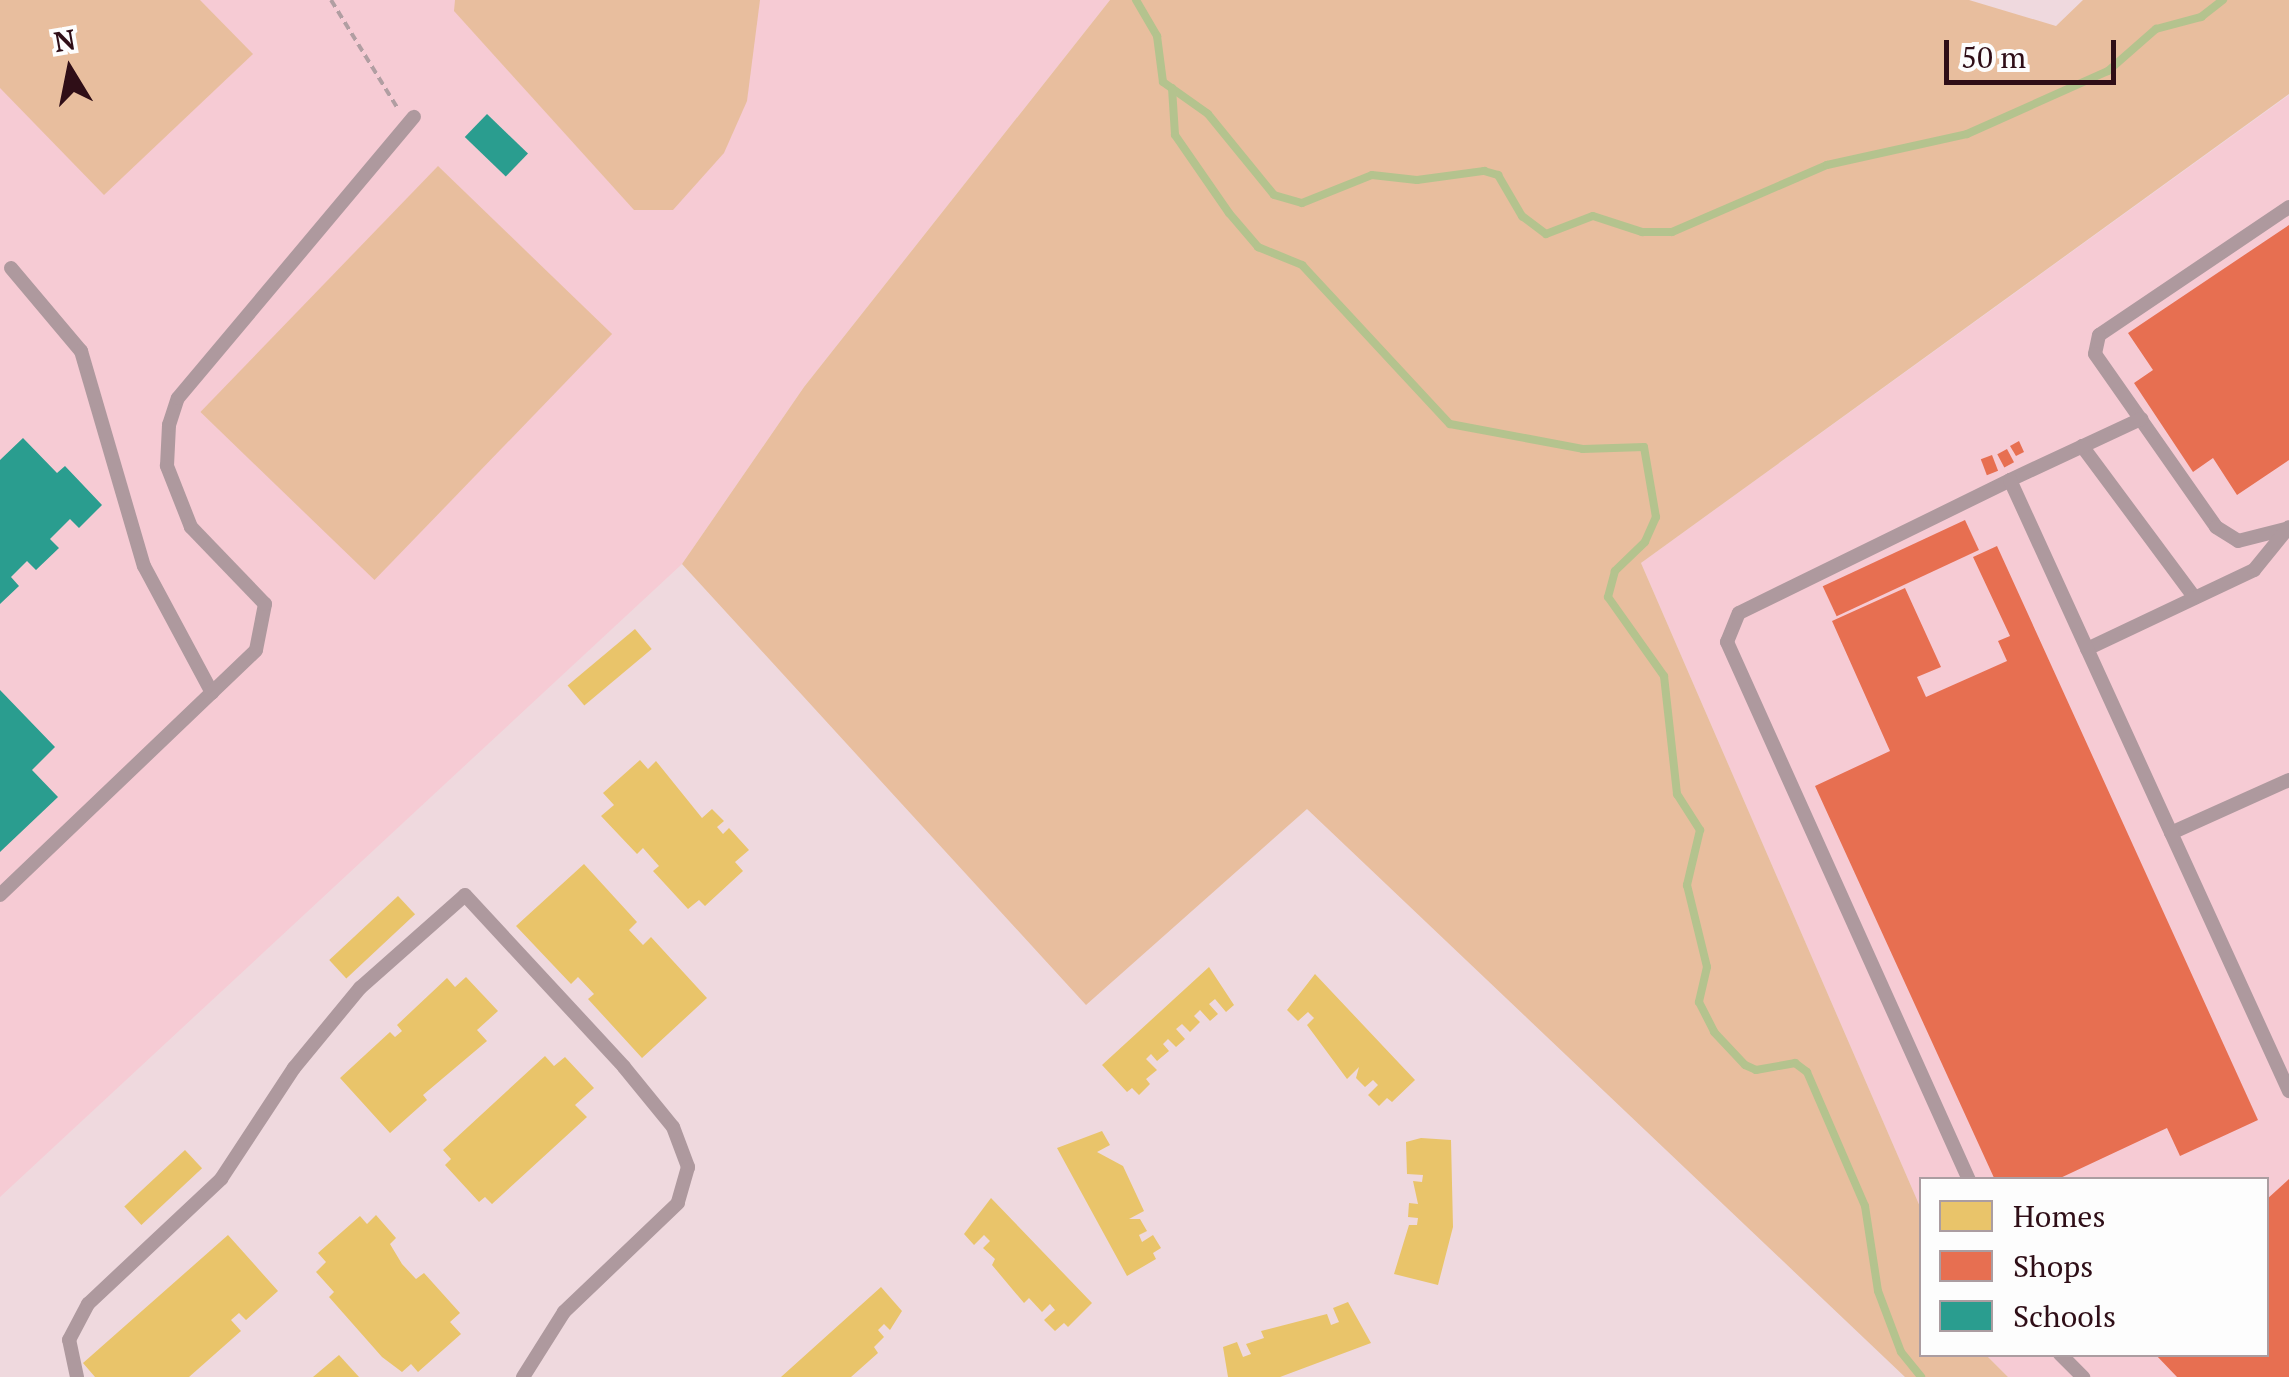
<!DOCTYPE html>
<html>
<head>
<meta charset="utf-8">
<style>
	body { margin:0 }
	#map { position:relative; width:2289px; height:1377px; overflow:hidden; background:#efd9de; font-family:"PT Serif",serif }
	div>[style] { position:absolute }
	.built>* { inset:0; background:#f6cbd4 }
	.green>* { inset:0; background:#e8be9e; transform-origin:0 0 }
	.homes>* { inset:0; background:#e9c46a; transform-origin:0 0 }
	.shops>* { inset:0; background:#e76f51; transform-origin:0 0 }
	.schools>* { inset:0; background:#2a9d8f; transform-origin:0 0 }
	.stream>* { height:8px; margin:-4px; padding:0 4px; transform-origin:4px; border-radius:4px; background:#b4c38e }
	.path>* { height:4px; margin-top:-2px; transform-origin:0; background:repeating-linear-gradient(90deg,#b19ea2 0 8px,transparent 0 13px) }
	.service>* { height:14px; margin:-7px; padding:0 7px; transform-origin:7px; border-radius:7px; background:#ae999e }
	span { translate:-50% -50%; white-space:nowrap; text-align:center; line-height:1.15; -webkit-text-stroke:10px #fdfdfd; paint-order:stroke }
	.legend { position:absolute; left:1919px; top:1177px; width:350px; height:180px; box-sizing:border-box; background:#fdfdfd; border:2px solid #ab9da1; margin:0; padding:12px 18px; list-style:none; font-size:30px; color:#2f0e17 }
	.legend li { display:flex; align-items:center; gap:20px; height:50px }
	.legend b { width:50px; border:2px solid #ab9da1 }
	.north { position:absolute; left:20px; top:20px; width:100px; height:100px; -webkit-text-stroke:8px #fdfdfd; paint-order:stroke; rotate:350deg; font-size:28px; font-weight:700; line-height:40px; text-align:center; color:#2f0e17 }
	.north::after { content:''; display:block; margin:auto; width:35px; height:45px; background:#2f0e17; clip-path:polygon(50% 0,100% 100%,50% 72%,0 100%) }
	.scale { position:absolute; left:1944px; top:40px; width:172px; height:45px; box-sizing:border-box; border:5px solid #2f0e17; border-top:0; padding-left:12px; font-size:30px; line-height:35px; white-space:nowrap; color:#2f0e17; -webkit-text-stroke:8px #fdfdfd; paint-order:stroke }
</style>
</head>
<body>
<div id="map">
	<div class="built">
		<i style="clip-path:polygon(0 0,1110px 0,804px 387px,682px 564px,0 1197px)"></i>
		<i style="clip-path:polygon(2289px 95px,2289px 1377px,2008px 1377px,1986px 1355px,2266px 1354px,2266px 1180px,1922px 1180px,1921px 1209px,1641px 563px)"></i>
	</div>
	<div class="green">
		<i style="clip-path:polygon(0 0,200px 0,253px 54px,104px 195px,0 88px)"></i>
		<i style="clip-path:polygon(455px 0,760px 0,747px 101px,724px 153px,673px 210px,634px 210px,454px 11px)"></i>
		<i style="clip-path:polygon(1110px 0,1969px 0,2056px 26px,2083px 0,2289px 0,2289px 94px,1641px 563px,1921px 1209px,1922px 1354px,1986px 1355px,2008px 1377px,1905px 1377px,1307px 809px,1086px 1005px,682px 564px,804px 387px)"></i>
		<i style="left:438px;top:166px;width:242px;height:342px;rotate:44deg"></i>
	</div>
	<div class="homes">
		<i style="left:635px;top:629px;width:26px;height:88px;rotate:50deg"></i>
		<i style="clip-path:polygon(640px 760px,648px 769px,656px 761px,702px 818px,712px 809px,724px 821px,717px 827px,723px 834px,729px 828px,749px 850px,735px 862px,743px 871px,705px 906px,699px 900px,688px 909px,653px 871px,659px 866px,643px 848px,637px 854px,601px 816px,614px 805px,603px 793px)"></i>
		<i style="clip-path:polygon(584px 864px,637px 922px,629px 930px,643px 945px,651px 937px,707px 998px,642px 1058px,588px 999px,594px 994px,578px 977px,571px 984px,516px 926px)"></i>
		<i style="left:398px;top:896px;width:25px;height:94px;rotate:47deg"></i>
		<i style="clip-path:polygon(1209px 967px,1234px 1005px,1226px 1012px,1215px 999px,1209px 1004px,1218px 1014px,1210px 1021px,1200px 1010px,1194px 1016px,1200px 1022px,1190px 1032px,1182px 1024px,1176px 1029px,1185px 1039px,1176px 1047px,1168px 1039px,1163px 1044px,1169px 1051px,1157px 1061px,1151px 1054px,1146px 1059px,1157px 1070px,1146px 1079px,1150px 1084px,1139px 1095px,1132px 1088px,1127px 1092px,1102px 1065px)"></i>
		<i style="clip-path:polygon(1315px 974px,1415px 1080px,1392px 1102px,1387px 1098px,1379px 1106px,1368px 1095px,1378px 1085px,1373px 1080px,1365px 1087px,1356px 1078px,1359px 1067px,1347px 1079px,1307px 1025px,1314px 1018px,1308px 1012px,1298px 1021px,1287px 1010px)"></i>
		<i style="clip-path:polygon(466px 977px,498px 1011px,477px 1030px,487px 1041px,423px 1095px,427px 1100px,390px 1133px,340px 1078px,390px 1032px,395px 1037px,402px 1031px,397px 1025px,447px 978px,455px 987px)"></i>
		<i style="clip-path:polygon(545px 1056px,554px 1066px,565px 1057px,594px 1088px,575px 1105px,587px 1117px,492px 1204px,485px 1197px,479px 1202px,445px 1165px,451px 1159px,443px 1150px)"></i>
		<i style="clip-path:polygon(1102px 1131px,1110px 1145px,1097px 1152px,1123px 1166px,1144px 1211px,1129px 1219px,1140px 1219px,1147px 1231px,1139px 1235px,1142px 1242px,1153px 1235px,1161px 1248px,1153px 1253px,1156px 1259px,1127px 1276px,1057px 1148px)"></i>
		<i style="clip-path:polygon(1421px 1138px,1451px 1140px,1453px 1227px,1438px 1285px,1394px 1274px,1409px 1225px,1417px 1225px,1418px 1218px,1408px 1217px,1409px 1203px,1418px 1204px,1413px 1181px,1422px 1182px,1423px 1175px,1407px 1174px,1406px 1142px)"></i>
		<i style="left:185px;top:1150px;width:25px;height:83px;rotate:47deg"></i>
		<i style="clip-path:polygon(991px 1198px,1092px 1303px,1068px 1327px,1064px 1323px,1055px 1331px,1044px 1320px,1055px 1310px,1050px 1304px,1042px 1312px,1029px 1298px,1024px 1303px,992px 1265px,995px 1259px,983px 1248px,990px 1241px,984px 1235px,974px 1245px,964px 1234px)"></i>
		<i style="clip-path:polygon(376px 1215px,396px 1238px,390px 1244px,402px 1264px,416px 1279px,424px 1273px,460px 1313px,450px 1322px,461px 1334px,418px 1372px,411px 1364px,402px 1372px,382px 1357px,329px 1297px,334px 1292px,316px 1272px,326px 1262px,318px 1253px,360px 1216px,367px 1224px)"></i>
		<i style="clip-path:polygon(228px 1235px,278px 1291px,246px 1320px,239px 1313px,231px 1320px,241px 1331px,189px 1377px,95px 1377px,83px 1363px)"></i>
		<i style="clip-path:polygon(881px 1287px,902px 1311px,890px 1330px,884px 1324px,878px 1330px,884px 1337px,874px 1347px,878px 1353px,851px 1377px,781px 1377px)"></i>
		<i style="clip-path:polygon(1348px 1302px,1371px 1343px,1280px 1377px,1228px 1377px,1223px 1347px,1237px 1342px,1243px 1357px,1251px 1354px,1246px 1344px,1264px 1338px,1261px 1331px,1327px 1314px,1331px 1325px,1339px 1322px,1333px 1308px)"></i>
		<i style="clip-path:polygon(339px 1355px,359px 1377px,313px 1377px)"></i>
	</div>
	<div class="shops">
		<i style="clip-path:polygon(2289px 225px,2289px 460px,2237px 495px,2213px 458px,2193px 472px,2134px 383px,2153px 370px,2128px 333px)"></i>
		<i style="clip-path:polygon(2019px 441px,2024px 452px,2016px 456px,2010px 446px)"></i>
		<i style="left:2007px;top:449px;width:15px;height:11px;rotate:62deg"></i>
		<i style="left:1992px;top:455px;width:17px;height:12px;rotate:69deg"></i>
		<i style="left:1965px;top:520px;width:33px;height:157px;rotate:65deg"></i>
		<i style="clip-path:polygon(1997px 546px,2258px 1120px,2180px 1156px,2167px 1128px,2056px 1180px,1995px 1180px,1815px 786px,1890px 751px,1832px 621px,1905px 588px,1941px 667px,1917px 677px,1926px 697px,2007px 661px,1998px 641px,2010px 636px,1973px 557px)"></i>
		<i style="clip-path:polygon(2289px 1179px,2289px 1377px,2177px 1377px,2155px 1354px,2266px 1354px,2266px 1200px)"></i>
	</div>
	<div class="schools">
		<i style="left:487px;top:114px;width:57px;height:32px;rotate:44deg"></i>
		<i style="clip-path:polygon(23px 438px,57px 473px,65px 466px,102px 505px,79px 528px,70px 519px,50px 539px,59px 548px,36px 570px,27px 561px,11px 577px,19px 586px,0 604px,0 460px)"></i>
		<i style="clip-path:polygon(0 690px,55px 747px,32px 770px,58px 797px,0 852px)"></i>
	</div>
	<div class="stream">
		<i style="left:1136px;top:0;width:42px;rotate:59.7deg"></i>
		<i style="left:1157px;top:36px;width:46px;rotate:82.6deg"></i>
		<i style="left:1163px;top:82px;width:55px;rotate:35.4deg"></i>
		<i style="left:1208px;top:114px;width:104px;rotate:50.8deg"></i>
		<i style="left:1274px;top:195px;width:29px;rotate:16deg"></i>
		<i style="left:1302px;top:203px;width:75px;rotate:-21.8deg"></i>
		<i style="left:1372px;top:175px;width:45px;rotate:6.3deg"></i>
		<i style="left:1417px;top:180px;width:68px;rotate:-7.7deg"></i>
		<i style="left:1484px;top:171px;width:15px;rotate:16deg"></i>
		<i style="left:1498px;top:175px;width:48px;rotate:59.7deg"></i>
		<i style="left:1522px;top:216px;width:30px;rotate:37deg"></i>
		<i style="left:1546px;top:234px;width:50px;rotate:-21deg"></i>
		<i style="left:1593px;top:216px;width:52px;rotate:18.1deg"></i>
		<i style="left:1642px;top:232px;width:30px"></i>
		<i style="left:1672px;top:232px;width:169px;rotate:-23.4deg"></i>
		<i style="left:1827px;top:165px;width:143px;rotate:-12.5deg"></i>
		<i style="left:1967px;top:134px;width:154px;rotate:-24.1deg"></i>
		<i style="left:2108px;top:71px;width:64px;rotate:-41.2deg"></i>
		<i style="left:2156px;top:29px;width:47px;rotate:-14.9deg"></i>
		<i style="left:2201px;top:17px;width:28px;rotate:-38deg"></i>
		<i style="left:1172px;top:88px;width:47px;rotate:86.3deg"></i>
		<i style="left:1175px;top:135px;width:95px;rotate:55.3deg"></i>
		<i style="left:1229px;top:213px;width:45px;rotate:49.5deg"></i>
		<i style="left:1258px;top:247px;width:48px;rotate:22.2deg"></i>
		<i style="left:1302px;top:265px;width:217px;rotate:47.1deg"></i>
		<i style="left:1450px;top:424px;width:135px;rotate:10.6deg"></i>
		<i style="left:1583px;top:449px;width:61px;rotate:-1.9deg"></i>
		<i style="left:1644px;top:447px;width:71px;rotate:80.3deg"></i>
		<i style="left:1656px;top:517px;width:27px;rotate:114deg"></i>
		<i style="left:1645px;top:542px;width:42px;rotate:136deg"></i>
		<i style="left:1615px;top:571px;width:27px;rotate:105deg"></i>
		<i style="left:1608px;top:597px;width:97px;rotate:54.7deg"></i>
		<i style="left:1664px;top:676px;width:119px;rotate:83.7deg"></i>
		<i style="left:1677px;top:794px;width:43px;rotate:57.4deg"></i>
		<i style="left:1700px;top:830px;width:57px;rotate:103.3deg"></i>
		<i style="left:1687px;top:885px;width:84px;rotate:76.3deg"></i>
		<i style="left:1707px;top:967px;width:36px;rotate:103deg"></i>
		<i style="left:1699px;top:1002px;width:34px;rotate:63deg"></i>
		<i style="left:1714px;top:1032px;width:45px;rotate:46.8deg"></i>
		<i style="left:1745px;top:1065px;width:12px;rotate:24deg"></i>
		<i style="left:1756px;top:1070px;width:40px;rotate:-10deg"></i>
		<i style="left:1795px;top:1063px;width:15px;rotate:37deg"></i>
		<i style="left:1807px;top:1072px;width:146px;rotate:66.6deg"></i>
		<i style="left:1865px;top:1206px;width:86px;rotate:81.3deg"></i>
		<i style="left:1878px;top:1291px;width:65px;rotate:69.3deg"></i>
		<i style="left:1901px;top:1352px;width:32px;rotate:51deg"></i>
	</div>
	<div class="path">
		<i style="left:331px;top:0;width:128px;rotate:58.4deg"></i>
	</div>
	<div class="service">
		<i style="left:2289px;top:207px;width:229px;rotate:146deg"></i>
		<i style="left:2099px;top:335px;width:19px;rotate:102deg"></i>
		<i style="left:2095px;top:354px;width:211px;rotate:55deg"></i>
		<i style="left:2216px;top:527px;width:26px;rotate:32deg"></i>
		<i style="left:2238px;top:541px;width:53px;rotate:-14.3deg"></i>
		<i style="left:11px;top:268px;width:109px;rotate:49.9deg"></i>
		<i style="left:81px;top:351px;width:224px;rotate:73.7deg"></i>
		<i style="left:144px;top:566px;width:144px;rotate:61.8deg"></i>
		<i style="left:2082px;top:446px;width:189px;rotate:53.4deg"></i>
		<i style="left:2010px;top:480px;width:145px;rotate:-25deg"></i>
		<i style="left:2087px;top:649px;width:185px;rotate:-25.3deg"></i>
		<i style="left:2254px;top:570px;width:55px;rotate:-50.9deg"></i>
		<i style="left:2171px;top:833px;width:129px;rotate:-24.2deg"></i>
		<i style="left:0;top:895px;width:354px;rotate:-43.7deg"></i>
		<i style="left:256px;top:650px;width:47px;rotate:-78.9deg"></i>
		<i style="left:265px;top:604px;width:107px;rotate:-133.9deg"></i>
		<i style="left:191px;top:527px;width:66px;rotate:-111.5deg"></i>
		<i style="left:167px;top:466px;width:41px;rotate:-87.2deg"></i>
		<i style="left:169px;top:425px;width:28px;rotate:-72deg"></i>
		<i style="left:178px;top:398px;width:367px;rotate:-50deg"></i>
		<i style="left:1969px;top:1180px;width:590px;rotate:-114.22deg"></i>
		<i style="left:1727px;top:642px;width:31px;rotate:-68deg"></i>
		<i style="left:1739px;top:613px;width:302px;rotate:-26.1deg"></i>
		<i style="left:2010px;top:480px;width:672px;rotate:65.46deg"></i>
		<i style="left:2060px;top:1354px;width:33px;rotate:45deg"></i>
		<i style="left:77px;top:1377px;width:38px;rotate:-102deg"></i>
		<i style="left:69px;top:1340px;width:41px;rotate:-62.2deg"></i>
		<i style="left:88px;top:1304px;width:183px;rotate:-43.2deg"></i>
		<i style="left:221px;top:1179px;width:133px;rotate:-56.7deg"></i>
		<i style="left:294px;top:1068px;width:104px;rotate:-50.5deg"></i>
		<i style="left:360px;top:988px;width:140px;rotate:-41.5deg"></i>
		<i style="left:465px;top:895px;width:234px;rotate:47.2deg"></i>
		<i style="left:624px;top:1067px;width:77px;rotate:50.8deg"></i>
		<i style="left:673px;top:1127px;width:43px;rotate:69.4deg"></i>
		<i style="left:688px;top:1167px;width:37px;rotate:106deg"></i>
		<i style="left:678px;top:1203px;width:158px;rotate:136.3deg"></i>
		<i style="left:564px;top:1312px;width:77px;rotate:122.2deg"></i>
	</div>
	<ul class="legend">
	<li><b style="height:28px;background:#e9c46a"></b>Homes</li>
	<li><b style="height:28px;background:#e76f51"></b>Shops</li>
	<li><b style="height:28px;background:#2a9d8f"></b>Schools</li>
	</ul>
	<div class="north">N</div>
	<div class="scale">50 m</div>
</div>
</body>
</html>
